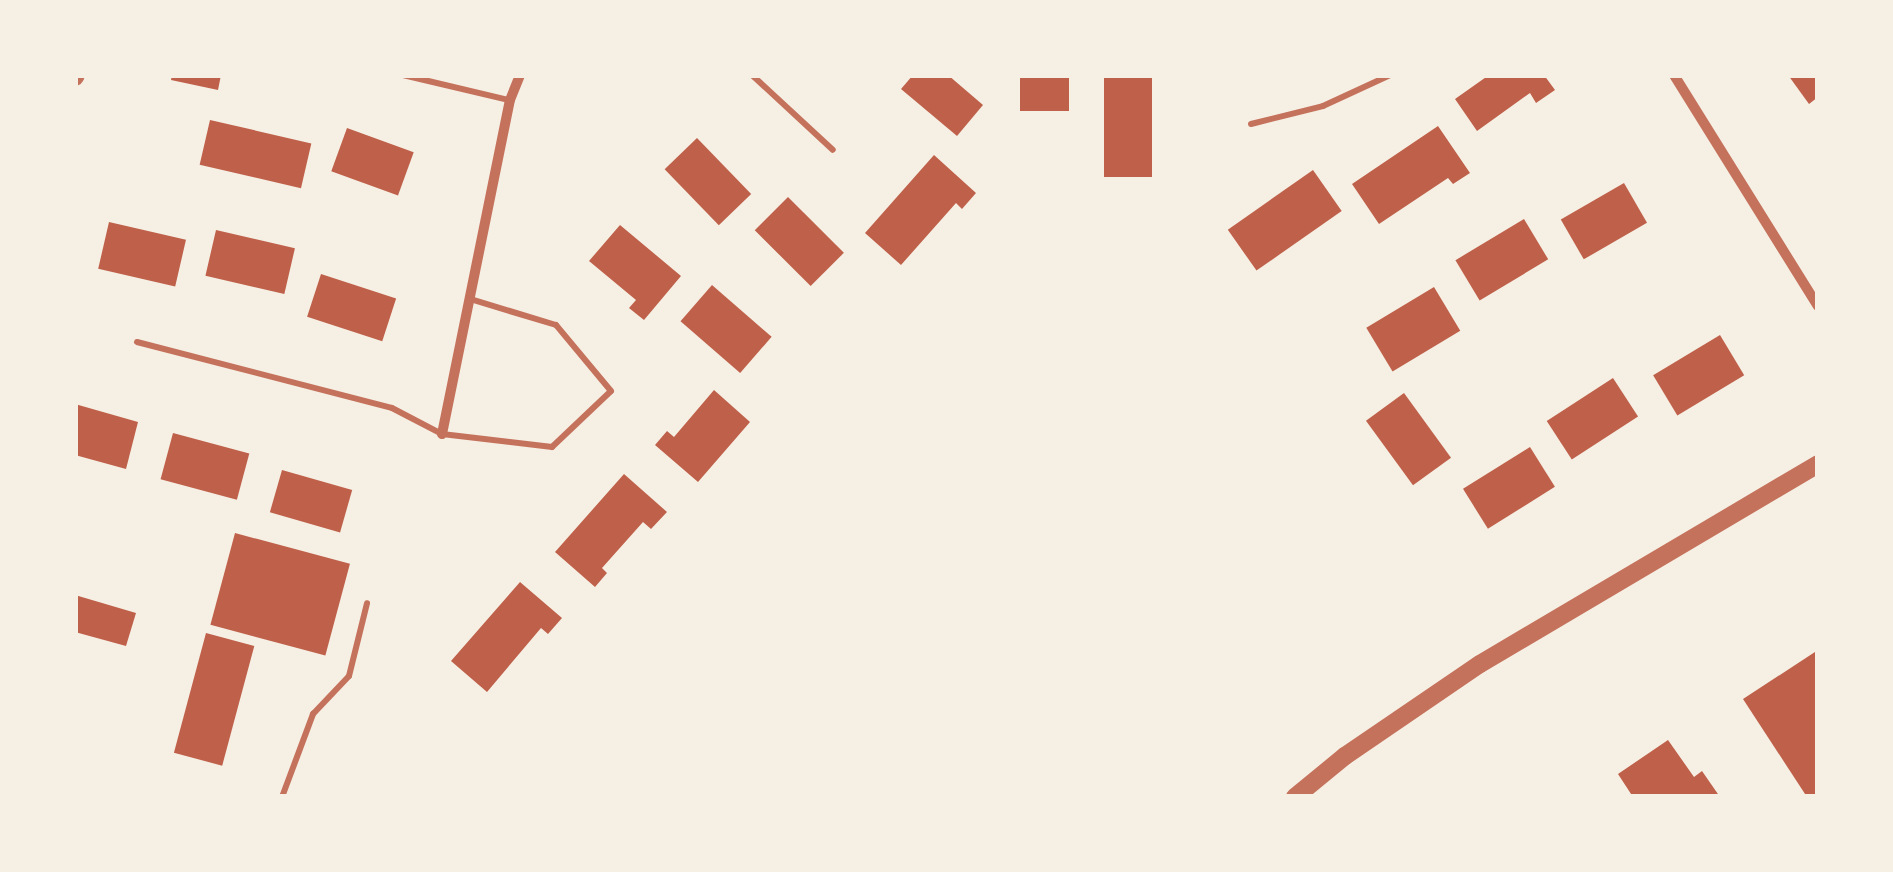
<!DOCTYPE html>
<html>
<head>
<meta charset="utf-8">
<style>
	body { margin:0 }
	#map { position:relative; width:1893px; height:872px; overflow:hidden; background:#f6efe4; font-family:"Exo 2",sans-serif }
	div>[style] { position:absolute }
	.building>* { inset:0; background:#bf614a; transform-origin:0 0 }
	.service>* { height:6px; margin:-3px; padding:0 3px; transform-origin:3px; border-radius:3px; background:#c5725c }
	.minor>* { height:10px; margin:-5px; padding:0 5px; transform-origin:5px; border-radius:5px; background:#c5725c }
	.tertiary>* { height:18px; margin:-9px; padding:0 9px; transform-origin:9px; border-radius:9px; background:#c5725c }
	span { translate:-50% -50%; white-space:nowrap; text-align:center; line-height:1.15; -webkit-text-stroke:9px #f6efe4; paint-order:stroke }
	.frame { position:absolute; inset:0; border:78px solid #f6efe4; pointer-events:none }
</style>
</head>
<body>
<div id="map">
	<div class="building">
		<i style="clip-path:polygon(172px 75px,221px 75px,218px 90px,171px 80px)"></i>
		<i style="clip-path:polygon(913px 75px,948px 75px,983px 105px,957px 136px,901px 89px)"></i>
		<i style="left:1020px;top:75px;width:49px;height:36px"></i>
		<i style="left:1104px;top:75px;width:48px;height:102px"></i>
		<i style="clip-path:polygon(1489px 75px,1544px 75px,1555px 90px,1536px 103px,1530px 93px,1477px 131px,1455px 99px)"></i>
		<i style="clip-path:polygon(1788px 75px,1818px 75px,1818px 97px,1809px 104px)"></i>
		<i style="left:210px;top:120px;width:104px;height:46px;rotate:13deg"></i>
		<i style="clip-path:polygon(1438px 126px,1470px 173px,1453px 184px,1448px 178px,1379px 224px,1352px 184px)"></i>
		<i style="left:347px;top:128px;width:71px;height:46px;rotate:20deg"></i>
		<i style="left:697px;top:138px;width:78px;height:45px;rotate:46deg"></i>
		<i style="clip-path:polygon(934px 155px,976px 193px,962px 209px,956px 203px,901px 265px,865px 233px)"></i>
		<i style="left:1313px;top:170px;width:50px;height:104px;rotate:55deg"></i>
		<i style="left:1624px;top:183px;width:46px;height:73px;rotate:60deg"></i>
		<i style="left:788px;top:197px;width:79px;height:47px;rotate:45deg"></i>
		<i style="left:1524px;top:219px;width:47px;height:80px;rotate:59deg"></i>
		<i style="left:109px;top:222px;width:79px;height:48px;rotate:13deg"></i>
		<i style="clip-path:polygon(620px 225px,681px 276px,644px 320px,629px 308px,636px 300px,589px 261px)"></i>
		<i style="left:216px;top:230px;width:81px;height:47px;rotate:13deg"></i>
		<i style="left:321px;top:274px;width:79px;height:45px;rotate:18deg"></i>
		<i style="left:712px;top:285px;width:79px;height:48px;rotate:41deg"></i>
		<i style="left:1434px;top:287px;width:51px;height:79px;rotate:59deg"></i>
		<i style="left:1720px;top:335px;width:47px;height:78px;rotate:59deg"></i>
		<i style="left:1613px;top:378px;width:46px;height:79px;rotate:57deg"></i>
		<i style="clip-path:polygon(714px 390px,750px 422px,698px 482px,655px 445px,667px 431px,674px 437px)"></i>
		<i style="left:1404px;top:393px;width:80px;height:47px;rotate:54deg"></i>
		<i style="clip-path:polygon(75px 404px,138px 422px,126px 469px,75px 455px)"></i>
		<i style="left:173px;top:433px;width:79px;height:48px;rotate:15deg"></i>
		<i style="left:1530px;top:447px;width:47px;height:79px;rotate:58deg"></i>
		<i style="left:282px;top:470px;width:73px;height:44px;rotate:16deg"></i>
		<i style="clip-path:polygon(624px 474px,667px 512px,651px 529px,643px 522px,602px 568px,607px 573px,595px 587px,555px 552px)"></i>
		<i style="left:235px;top:533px;width:119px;height:95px;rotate:15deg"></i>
		<i style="clip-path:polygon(520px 582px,562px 618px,548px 634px,541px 628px,487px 692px,451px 661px)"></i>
		<i style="clip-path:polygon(75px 595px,136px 613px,126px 646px,75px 632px)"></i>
		<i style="left:206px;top:633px;width:50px;height:124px;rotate:15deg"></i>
		<i style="clip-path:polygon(1818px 650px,1818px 797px,1807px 797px,1743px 699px)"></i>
		<i style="clip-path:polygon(1668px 740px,1694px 777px,1702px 771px,1720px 797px,1633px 797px,1618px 774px)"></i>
	</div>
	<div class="service">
		<i style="left:403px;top:75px;width:109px;rotate:13.3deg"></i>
		<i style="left:752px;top:75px;width:110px;rotate:42.8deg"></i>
		<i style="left:1251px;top:124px;width:74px;rotate:-14deg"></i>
		<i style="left:1323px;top:106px;width:74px;rotate:-24.8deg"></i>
		<i style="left:137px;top:342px;width:263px;rotate:14.5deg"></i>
		<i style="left:392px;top:408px;width:56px;rotate:27.5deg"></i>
		<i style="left:442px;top:434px;width:111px;rotate:6.7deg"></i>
		<i style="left:552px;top:447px;width:81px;rotate:-43.5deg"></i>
		<i style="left:611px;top:391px;width:86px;rotate:-129.8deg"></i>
		<i style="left:556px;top:325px;width:90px;rotate:-163.2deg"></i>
		<i style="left:282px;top:797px;width:89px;rotate:-69.5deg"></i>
		<i style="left:313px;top:714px;width:52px;rotate:-46.5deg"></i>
		<i style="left:349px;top:676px;width:75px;rotate:-76.1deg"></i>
	</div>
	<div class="minor">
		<i style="left:1674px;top:75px;width:272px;rotate:58.1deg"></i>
		<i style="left:442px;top:434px;width:341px;rotate:-78.5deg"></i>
		<i style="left:510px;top:100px;width:27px;rotate:-68deg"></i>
	</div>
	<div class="tertiary">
		<i style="left:75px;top:77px;width:2px;rotate:-63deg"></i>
		<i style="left:1295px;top:797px;width:65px;rotate:-39.4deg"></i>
		<i style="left:1345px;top:756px;width:163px;rotate:-34.3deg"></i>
		<i style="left:1480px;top:664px;width:393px;rotate:-30.6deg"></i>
	</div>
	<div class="frame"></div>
</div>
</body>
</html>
